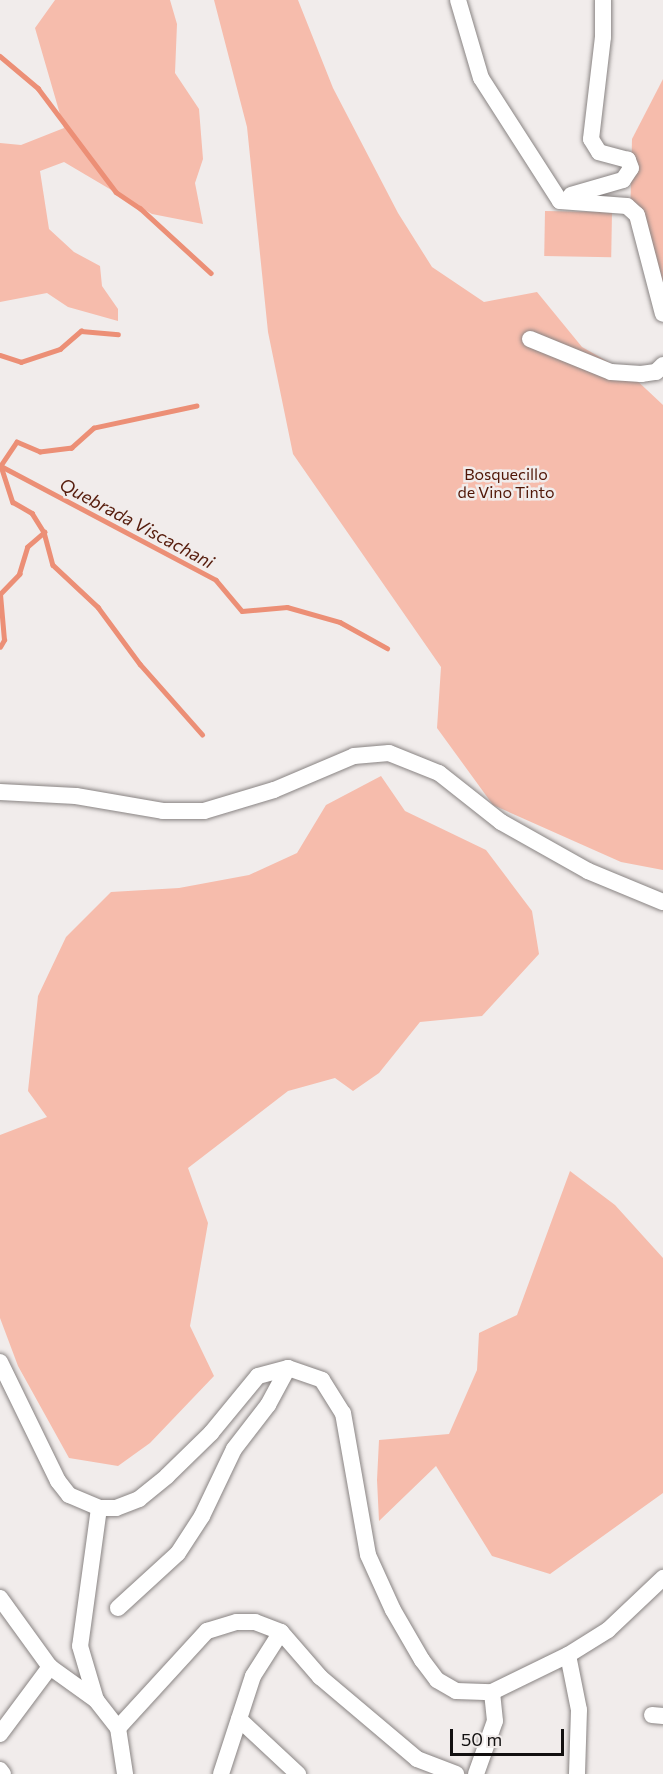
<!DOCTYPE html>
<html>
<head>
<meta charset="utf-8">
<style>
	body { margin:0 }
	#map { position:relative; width:663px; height:1774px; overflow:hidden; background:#f1eceb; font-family:Commissioner,sans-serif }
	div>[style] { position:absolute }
	.green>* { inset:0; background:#f6bcac; transform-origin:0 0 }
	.stream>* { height:4.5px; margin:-2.25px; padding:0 2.25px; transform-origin:2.25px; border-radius:2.25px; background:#ec8f76 }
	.roads { filter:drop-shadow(0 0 2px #898483) drop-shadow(0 0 2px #898483) }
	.minor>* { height:16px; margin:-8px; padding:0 8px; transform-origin:8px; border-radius:8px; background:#fff }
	span { translate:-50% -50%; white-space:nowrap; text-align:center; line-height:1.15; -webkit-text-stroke:5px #f1eceb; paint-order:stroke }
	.park-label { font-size:16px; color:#501606 }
	.water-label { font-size:18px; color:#561c0c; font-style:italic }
	.scale { position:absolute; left:450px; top:1729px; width:114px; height:27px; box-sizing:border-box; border:3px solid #121010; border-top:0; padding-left:8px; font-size:18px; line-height:21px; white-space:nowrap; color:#121010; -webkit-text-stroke:4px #f1eceb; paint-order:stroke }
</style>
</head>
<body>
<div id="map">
	<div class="green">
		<i style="clip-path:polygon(55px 0,170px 0,177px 24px,175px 73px,199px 109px,203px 159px,195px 183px,203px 224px,152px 214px,64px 162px,40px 171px,49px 229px,74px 252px,100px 266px,102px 286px,118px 309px,118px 321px,68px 307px,47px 293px,0 302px,0 143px,21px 145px,64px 128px,35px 28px)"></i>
		<i style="clip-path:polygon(214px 0,298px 0,333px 88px,398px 213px,432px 267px,484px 302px,537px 292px,582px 347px,630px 374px,663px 405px,663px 870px,621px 862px,493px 805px,437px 728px,441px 667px,293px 454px,268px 332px,247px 127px)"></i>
		<i style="clip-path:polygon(663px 79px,663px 291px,630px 222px,632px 139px)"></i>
		<i style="left:545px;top:211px;width:67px;height:45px;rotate:1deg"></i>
		<i style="clip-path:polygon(381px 776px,405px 811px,486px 850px,532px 911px,539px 954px,482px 1016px,420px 1022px,379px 1073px,353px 1091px,335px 1078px,288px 1091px,188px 1168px,208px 1223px,190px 1326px,214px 1376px,150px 1443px,118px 1466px,69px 1458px,18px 1366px,0 1318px,0 1135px,47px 1117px,28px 1091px,38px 996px,66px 937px,111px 892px,179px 888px,249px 875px,297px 853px,326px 805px)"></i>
		<i style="clip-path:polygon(570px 1171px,615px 1205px,663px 1258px,663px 1493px,550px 1574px,492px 1556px,436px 1466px,379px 1521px,377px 1480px,379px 1440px,449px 1434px,477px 1370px,479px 1333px,517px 1315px)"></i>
	</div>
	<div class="stream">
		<i style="left:0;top:56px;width:50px;rotate:40.1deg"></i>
		<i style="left:38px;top:88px;width:130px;rotate:53.1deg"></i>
		<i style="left:116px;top:192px;width:29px;rotate:34deg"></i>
		<i style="left:140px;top:208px;width:96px;rotate:42.5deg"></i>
		<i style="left:0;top:355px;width:22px;rotate:18deg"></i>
		<i style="left:21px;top:362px;width:41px;rotate:-18.4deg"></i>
		<i style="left:60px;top:349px;width:28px;rotate:-41deg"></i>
		<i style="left:81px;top:331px;width:37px;rotate:5deg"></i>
		<i style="left:197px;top:406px;width:105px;rotate:167.9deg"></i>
		<i style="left:94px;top:428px;width:30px;rotate:138deg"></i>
		<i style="left:72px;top:448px;width:32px;rotate:173deg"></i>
		<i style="left:40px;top:452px;width:25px;rotate:-157deg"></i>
		<i style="left:17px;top:442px;width:29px;rotate:124deg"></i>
		<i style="left:1px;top:466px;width:38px;rotate:72deg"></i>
		<i style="left:13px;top:502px;width:22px;rotate:30deg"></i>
		<i style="left:32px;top:513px;width:22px;rotate:58deg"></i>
		<i style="left:44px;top:532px;width:34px;rotate:75deg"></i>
		<i style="left:53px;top:565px;width:62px;rotate:43deg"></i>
		<i style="left:98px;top:607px;width:71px;rotate:53.6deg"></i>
		<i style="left:140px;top:664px;width:94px;rotate:48.5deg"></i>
		<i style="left:1px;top:466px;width:243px;rotate:27.9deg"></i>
		<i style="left:216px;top:580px;width:40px;rotate:50deg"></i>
		<i style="left:242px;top:611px;width:45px;rotate:-5.1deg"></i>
		<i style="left:287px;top:607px;width:55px;rotate:15.8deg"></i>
		<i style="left:340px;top:622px;width:54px;rotate:29deg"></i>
		<i style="left:0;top:647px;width:8px;rotate:-60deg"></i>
		<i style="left:4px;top:640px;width:46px;rotate:-95deg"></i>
		<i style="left:0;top:594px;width:28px;rotate:-46deg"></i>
		<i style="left:19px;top:574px;width:28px;rotate:-73deg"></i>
		<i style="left:27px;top:547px;width:23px;rotate:-41deg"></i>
	</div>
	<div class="roads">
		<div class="minor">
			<i style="left:458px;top:0;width:81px;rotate:73.6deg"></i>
			<i style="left:481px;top:78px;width:146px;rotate:57.3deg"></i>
			<i style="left:560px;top:201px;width:67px;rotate:4.3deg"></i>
			<i style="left:627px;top:206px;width:13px;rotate:42deg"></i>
			<i style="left:637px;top:215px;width:102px;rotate:75.3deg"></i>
			<i style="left:571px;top:195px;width:54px;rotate:-16.1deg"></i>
			<i style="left:623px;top:180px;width:14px;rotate:-56deg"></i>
			<i style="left:631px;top:168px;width:9px;rotate:-111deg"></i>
			<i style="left:628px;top:160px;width:30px;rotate:-165deg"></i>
			<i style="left:599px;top:152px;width:15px;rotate:-122deg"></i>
			<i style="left:591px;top:139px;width:103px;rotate:-83.3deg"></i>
			<i style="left:603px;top:37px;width:37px;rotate:-90deg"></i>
			<i style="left:530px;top:339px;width:87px;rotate:22.2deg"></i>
			<i style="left:611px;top:372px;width:30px;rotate:4deg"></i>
			<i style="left:641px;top:374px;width:15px;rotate:-8deg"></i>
			<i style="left:656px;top:372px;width:10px;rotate:-45deg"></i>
			<i style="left:0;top:792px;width:76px;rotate:3deg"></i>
			<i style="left:76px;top:796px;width:88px;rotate:9.8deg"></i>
			<i style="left:163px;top:811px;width:41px"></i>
			<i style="left:204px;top:811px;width:73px;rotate:-16.7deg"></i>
			<i style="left:274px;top:790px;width:87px;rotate:-23deg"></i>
			<i style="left:354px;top:756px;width:35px;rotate:-5deg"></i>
			<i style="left:389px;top:753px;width:54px;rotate:21.8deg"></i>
			<i style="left:439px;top:773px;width:79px;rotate:38.3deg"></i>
			<i style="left:501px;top:822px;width:100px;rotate:29.4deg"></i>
			<i style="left:588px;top:871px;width:81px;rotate:22.5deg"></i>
			<i style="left:0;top:1362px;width:132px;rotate:64deg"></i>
			<i style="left:58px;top:1481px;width:18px;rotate:52deg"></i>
			<i style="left:69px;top:1495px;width:33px;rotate:23deg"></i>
			<i style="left:99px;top:1508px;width:17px"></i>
			<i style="left:116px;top:1508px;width:25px;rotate:-21deg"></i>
			<i style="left:139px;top:1499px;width:36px;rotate:-39deg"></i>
			<i style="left:167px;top:1476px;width:62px;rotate:-44.3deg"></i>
			<i style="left:211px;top:1433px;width:74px;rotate:-50.5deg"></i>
			<i style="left:258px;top:1376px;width:31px;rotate:-15deg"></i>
			<i style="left:288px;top:1368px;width:36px;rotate:19deg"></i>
			<i style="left:322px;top:1380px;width:39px;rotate:58deg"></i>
			<i style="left:343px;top:1413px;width:144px;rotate:80deg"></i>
			<i style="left:368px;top:1555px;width:60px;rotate:65.6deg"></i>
			<i style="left:393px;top:1610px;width:58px;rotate:59.9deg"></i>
			<i style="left:422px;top:1660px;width:25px;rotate:53deg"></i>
			<i style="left:437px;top:1680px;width:22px;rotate:30deg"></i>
			<i style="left:456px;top:1691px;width:36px;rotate:2deg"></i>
			<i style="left:492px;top:1692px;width:85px;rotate:-26deg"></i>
			<i style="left:568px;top:1655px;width:47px;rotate:-32deg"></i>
			<i style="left:608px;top:1630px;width:76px;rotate:-43.4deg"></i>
			<i style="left:99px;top:1508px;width:139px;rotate:97.8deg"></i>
			<i style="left:80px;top:1646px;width:56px;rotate:73.5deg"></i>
			<i style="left:96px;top:1700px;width:36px;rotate:52deg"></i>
			<i style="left:118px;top:1728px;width:47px;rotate:81.3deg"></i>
			<i style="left:0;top:1598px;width:85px;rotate:54.1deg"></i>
			<i style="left:50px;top:1667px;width:57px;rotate:35.7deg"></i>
			<i style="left:118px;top:1608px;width:81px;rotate:-42.5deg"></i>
			<i style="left:178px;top:1553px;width:44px;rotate:-57deg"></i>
			<i style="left:202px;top:1516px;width:74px;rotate:-64.5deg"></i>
			<i style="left:234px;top:1449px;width:56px;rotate:-52.3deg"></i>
			<i style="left:268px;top:1405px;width:42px;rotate:-61.6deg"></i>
			<i style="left:568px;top:1655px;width:56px;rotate:78.7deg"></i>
			<i style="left:579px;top:1710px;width:64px;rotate:91.8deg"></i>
			<i style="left:652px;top:1715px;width:11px;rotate:5deg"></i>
			<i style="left:239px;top:1719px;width:81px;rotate:43deg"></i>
			<i style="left:118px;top:1728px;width:132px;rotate:-47.5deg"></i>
			<i style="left:207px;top:1631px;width:31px;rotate:-17deg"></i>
			<i style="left:237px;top:1622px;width:18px"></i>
			<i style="left:255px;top:1622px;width:28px;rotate:21deg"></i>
			<i style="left:281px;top:1632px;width:60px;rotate:49.1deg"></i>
			<i style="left:320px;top:1677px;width:127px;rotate:40.2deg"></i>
			<i style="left:417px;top:1759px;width:42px;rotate:21deg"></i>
			<i style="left:0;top:1734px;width:84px;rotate:-53.3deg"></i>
			<i style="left:0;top:1770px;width:5px;rotate:53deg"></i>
			<i style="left:221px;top:1774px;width:103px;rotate:-71.9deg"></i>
			<i style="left:253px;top:1676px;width:52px;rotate:-57.5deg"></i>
			<i style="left:476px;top:1774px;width:56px;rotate:-70.3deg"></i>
			<i style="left:495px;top:1721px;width:29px;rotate:-96deg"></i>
		</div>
	</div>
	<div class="park-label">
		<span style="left:506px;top:483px">Bosquecillo<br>de Vino Tinto</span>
	</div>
	<div class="water-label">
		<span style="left:137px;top:523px;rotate:28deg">Quebrada Viscachani</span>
	</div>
	<div class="scale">50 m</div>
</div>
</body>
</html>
